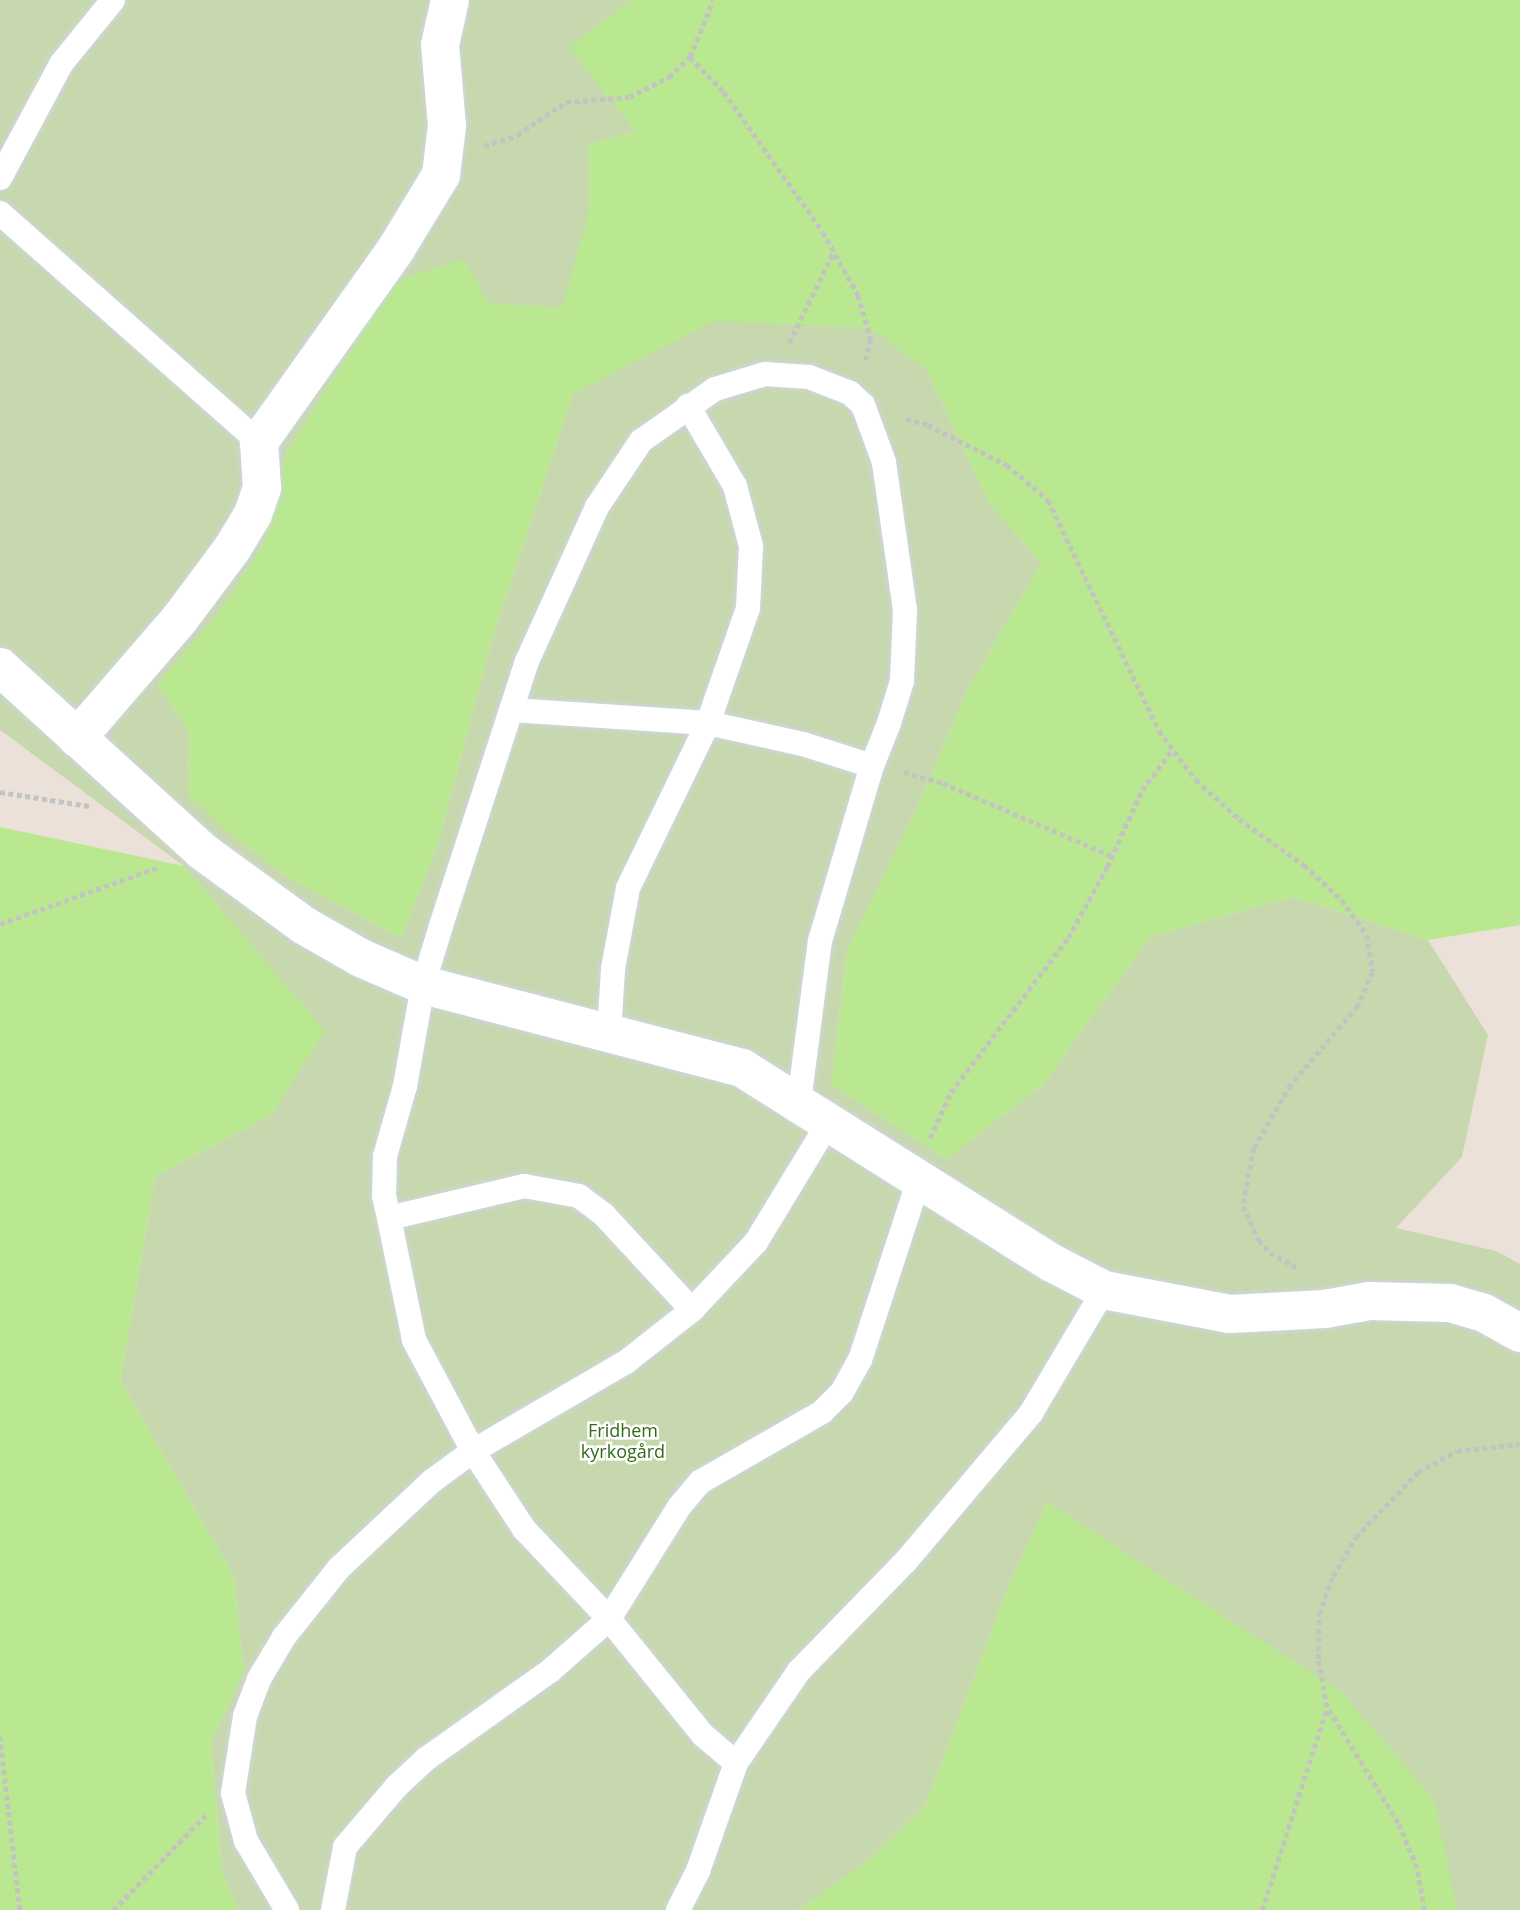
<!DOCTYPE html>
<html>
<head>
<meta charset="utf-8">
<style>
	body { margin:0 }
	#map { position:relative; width:1520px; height:1910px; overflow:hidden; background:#ece1d8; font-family:"Open Sans",sans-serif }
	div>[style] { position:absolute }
	.green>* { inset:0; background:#bae890 }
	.cemetery>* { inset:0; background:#c8d8ae }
	.path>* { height:4.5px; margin-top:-2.25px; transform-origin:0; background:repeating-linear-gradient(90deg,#c3c3c3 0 5px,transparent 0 8.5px) }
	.roads { filter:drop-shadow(0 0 2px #ced5e3) drop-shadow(0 0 2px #ced5e3) }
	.lane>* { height:24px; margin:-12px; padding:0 12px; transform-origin:12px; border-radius:12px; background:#fff }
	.street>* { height:38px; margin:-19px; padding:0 19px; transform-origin:19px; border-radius:19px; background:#fff }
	span { translate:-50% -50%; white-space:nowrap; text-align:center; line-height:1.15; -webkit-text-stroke:5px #fff; paint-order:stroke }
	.park-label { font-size:18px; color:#316a14 }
</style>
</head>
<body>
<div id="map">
	<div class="green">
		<i style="clip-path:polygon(631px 0,1520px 0,1520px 925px,1428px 940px,1293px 897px,1150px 937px,1043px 1085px,946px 1159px,831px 1084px,847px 950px,916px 810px,966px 692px,1041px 563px,989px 503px,926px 369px,573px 394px,491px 643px,438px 844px,401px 938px,291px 879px,234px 838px,188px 795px,189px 732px,157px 684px,214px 619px,262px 546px,286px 453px,391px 283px,589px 212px,588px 144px,635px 131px,568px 47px)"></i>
		<i style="clip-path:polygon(0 827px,184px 866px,326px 1031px,271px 1115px,156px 1176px,120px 1380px,234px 1576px,244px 1672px,211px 1742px,222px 1871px,238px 1910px,0 1910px)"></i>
		<i style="clip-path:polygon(1047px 1501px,1326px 1682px,1324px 1642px,1520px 1910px,799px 1910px,870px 1859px,926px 1804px,1008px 1587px)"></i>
	</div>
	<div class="cemetery">
		<i style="clip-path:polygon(0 0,631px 0,569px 47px,635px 131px,588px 144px,589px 211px,562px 308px,489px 303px,463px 259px,391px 283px,286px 453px,262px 546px,214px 619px,157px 684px,189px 732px,188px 795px,234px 838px,291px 879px,401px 938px,438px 844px,491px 643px,573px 394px,713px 321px,870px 328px,926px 369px,989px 503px,1041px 563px,966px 692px,916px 810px,847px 950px,831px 1084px,946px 1159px,1043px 1085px,1150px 937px,1293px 897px,1428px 940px,1488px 1035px,1462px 1157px,1396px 1228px,1496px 1251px,1520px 1264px,1520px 1910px,1457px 1910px,1434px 1799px,1341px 1692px,1047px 1502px,1008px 1587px,926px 1804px,870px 1859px,799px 1910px,238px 1910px,222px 1871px,211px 1742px,244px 1672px,234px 1576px,120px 1380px,156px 1176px,271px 1115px,325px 1031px,184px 866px,0 730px)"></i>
	</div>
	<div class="path">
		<i style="left:690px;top:57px;width:49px;rotate:45.8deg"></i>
		<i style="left:724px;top:92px;width:171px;rotate:54.7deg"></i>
		<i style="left:823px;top:232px;width:72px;rotate:60.9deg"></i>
		<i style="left:858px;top:295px;width:46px;rotate:73.5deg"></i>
		<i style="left:871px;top:339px;width:25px;rotate:104deg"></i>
		<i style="left:484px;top:146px;width:35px;rotate:-18deg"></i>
		<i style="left:517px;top:135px;width:59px;rotate:-34deg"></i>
		<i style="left:566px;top:102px;width:63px;rotate:-4.5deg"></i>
		<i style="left:629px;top:97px;width:45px;rotate:-26.6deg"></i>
		<i style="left:669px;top:77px;width:29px;rotate:-44deg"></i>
		<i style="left:690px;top:57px;width:61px;rotate:-68deg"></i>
		<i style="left:789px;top:343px;width:100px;rotate:-63.9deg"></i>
		<i style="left:906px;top:419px;width:23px;rotate:15deg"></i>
		<i style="left:928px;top:425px;width:89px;rotate:26.9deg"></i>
		<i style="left:1007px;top:465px;width:54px;rotate:40.5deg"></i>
		<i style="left:1048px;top:500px;width:256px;rotate:64.3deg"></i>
		<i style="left:1159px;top:731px;width:61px;rotate:52.9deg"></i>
		<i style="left:1196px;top:780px;width:58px;rotate:42.2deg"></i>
		<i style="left:1239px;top:819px;width:80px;rotate:35.3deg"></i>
		<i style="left:1304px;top:865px;width:52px;rotate:42.6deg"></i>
		<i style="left:1342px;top:900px;width:43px;rotate:54.5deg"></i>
		<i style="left:1367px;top:935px;width:37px;rotate:81deg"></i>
		<i style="left:1373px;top:972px;width:37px;rotate:114deg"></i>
		<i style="left:1358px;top:1006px;width:104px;rotate:130.3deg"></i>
		<i style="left:1291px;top:1085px;width:73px;rotate:120.4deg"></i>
		<i style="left:1254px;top:1148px;width:59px;rotate:100.7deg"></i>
		<i style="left:1243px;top:1206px;width:38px;rotate:65deg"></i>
		<i style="left:1259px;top:1240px;width:17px;rotate:50deg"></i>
		<i style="left:1270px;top:1253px;width:30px;rotate:28deg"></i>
		<i style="left:904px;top:772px;width:41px;rotate:15.8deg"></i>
		<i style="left:943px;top:783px;width:184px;rotate:23.4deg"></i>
		<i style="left:0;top:792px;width:90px;rotate:8.9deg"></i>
		<i style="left:0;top:924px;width:169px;rotate:-19.7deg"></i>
		<i style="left:930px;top:1138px;width:51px;rotate:-65.5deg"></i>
		<i style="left:951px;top:1092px;width:193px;rotate:-52.8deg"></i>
		<i style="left:1068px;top:938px;width:81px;rotate:-61.2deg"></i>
		<i style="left:1107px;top:867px;width:85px;rotate:-65.6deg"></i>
		<i style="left:1142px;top:790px;width:50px;rotate:-53.1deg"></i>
		<i style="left:0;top:1736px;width:175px;rotate:83.4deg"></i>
		<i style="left:113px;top:1910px;width:132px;rotate:-45.6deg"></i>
		<i style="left:1262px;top:1910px;width:212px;rotate:-72.2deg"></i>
		<i style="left:1424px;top:1910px;width:43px;rotate:-99.5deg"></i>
		<i style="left:1417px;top:1868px;width:49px;rotate:-112.9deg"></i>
		<i style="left:1398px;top:1823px;width:136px;rotate:-121.5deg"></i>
		<i style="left:1327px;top:1707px;width:49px;rotate:-100.6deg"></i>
		<i style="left:1318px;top:1659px;width:45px;rotate:-88.7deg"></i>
		<i style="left:1319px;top:1614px;width:40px;rotate:-69.8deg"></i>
		<i style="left:1333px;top:1576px;width:45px;rotate:-59.5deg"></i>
		<i style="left:1356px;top:1537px;width:90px;rotate:-46.4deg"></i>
		<i style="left:1418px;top:1472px;width:44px;rotate:-28.3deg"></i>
		<i style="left:1457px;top:1451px;width:63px;rotate:-6.3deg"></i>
	</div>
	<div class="roads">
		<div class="lane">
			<i style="left:0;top:178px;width:129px;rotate:-61.8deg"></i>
			<i style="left:61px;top:64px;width:82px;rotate:-50.9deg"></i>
			<i style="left:0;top:213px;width:346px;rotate:41.5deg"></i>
			<i style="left:512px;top:710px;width:196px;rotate:3.8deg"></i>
			<i style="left:708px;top:723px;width:122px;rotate:-70.8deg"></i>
			<i style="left:748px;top:608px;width:62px;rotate:-87.2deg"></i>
			<i style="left:751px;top:546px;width:62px;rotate:-104.9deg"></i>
			<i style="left:735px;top:486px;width:93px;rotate:-120.4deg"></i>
			<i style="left:609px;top:1033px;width:64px;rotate:-86.4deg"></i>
			<i style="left:613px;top:969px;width:82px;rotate:-79.5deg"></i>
			<i style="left:628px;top:888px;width:183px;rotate:-64.1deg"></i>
			<i style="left:708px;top:723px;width:97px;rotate:12.5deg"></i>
			<i style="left:803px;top:744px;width:72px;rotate:17.7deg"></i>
			<i style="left:872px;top:766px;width:46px;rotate:-68.4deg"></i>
			<i style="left:889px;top:723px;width:44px;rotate:-72.8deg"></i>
			<i style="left:902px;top:681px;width:71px;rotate:-87.6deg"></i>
			<i style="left:905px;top:610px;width:149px;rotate:-98.1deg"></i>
			<i style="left:884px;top:462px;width:61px;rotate:-110.2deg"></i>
			<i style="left:863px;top:405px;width:18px;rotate:-137deg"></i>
			<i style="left:850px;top:393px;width:44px;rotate:-158.7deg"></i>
			<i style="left:809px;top:377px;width:44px;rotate:-176.1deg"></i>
			<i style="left:765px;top:374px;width:52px;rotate:163.3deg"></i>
			<i style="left:715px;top:389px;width:90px;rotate:144.9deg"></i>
			<i style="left:641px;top:441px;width:79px;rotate:123.7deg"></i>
			<i style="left:597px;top:507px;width:169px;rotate:114.4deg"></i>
			<i style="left:527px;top:661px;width:279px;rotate:108deg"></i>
			<i style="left:441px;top:926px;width:62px;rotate:107deg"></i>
			<i style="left:423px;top:985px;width:103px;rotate:100.1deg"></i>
			<i style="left:405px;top:1086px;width:73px;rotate:105.9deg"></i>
			<i style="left:385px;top:1156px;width:40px;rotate:91.4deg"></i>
			<i style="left:384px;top:1196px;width:23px;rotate:77deg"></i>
			<i style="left:389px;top:1218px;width:139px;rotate:-13.3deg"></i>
			<i style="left:524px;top:1186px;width:56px;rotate:10.3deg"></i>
			<i style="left:579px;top:1196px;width:31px;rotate:37deg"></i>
			<i style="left:604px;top:1215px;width:129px;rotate:47.2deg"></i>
			<i style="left:692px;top:1310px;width:93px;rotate:-46.7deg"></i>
			<i style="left:756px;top:1242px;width:140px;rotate:-58.7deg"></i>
			<i style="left:799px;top:1102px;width:162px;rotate:-82.6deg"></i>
			<i style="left:820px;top:941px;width:183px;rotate:-73.5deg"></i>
			<i style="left:389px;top:1218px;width:125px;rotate:78.4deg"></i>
			<i style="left:414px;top:1340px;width:126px;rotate:62deg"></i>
			<i style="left:473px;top:1451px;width:93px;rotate:56.8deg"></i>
			<i style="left:524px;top:1529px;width:124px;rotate:46.6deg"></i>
			<i style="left:609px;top:1619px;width:149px;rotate:51deg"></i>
			<i style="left:703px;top:1735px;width:43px;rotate:40.3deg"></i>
			<i style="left:736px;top:1763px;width:114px;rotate:109.4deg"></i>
			<i style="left:698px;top:1871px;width:44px;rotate:117.1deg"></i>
			<i style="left:736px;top:1763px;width:112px;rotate:-55.6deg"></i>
			<i style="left:799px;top:1671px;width:153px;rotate:-45.8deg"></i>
			<i style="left:906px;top:1561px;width:194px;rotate:-49.8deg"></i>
			<i style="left:1031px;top:1413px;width:143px;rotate:-59.3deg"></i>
			<i style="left:287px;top:1910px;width:80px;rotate:-120.7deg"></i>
			<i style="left:246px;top:1841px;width:50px;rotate:-105.2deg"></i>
			<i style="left:233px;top:1793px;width:78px;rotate:-81.1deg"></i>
			<i style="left:245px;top:1716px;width:40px;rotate:-69deg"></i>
			<i style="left:259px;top:1679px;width:49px;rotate:-59.2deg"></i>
			<i style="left:284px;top:1637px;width:88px;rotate:-51.4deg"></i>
			<i style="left:339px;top:1568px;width:127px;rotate:-43.1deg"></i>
			<i style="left:432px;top:1481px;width:51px;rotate:-36.2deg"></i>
			<i style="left:473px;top:1451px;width:177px;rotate:-30.2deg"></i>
			<i style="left:626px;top:1362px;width:84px;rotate:-38.2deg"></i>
			<i style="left:333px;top:1910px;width:64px;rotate:-79.2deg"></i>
			<i style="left:345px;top:1847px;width:80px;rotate:-49.6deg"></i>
			<i style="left:397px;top:1786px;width:40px;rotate:-43deg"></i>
			<i style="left:426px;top:1759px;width:152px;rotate:-35.4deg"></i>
			<i style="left:550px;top:1671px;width:79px;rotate:-41.4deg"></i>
			<i style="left:609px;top:1619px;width:132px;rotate:-58deg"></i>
			<i style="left:679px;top:1507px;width:33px;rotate:-50deg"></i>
			<i style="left:700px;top:1482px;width:141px;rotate:-29.8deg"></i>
			<i style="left:822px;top:1412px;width:28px;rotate:-45deg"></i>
			<i style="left:842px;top:1392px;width:37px;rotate:-61deg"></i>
			<i style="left:860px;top:1360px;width:194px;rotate:-71.9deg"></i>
		</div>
		<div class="street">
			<i style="left:0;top:667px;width:273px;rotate:42.3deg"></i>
			<i style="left:202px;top:851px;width:127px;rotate:36.1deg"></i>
			<i style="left:305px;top:926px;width:64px;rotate:29.7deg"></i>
			<i style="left:361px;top:958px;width:68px;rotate:23.5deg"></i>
			<i style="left:423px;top:985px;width:330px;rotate:14.6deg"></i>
			<i style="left:742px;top:1068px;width:366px;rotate:32.2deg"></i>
			<i style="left:1052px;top:1263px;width:59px;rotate:27.4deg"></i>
			<i style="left:1104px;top:1290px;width:128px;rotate:10.8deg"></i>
			<i style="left:1230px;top:1314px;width:95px;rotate:-3deg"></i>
			<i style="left:1325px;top:1309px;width:45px;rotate:-10.3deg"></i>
			<i style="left:1369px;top:1301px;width:81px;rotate:1.4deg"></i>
			<i style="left:1450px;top:1303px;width:35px;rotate:16deg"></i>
			<i style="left:1484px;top:1313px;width:41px;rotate:29.1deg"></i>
			<i style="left:77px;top:738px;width:156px;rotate:-49.2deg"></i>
			<i style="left:179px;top:620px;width:89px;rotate:-53.3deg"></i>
			<i style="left:232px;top:549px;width:41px;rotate:-59deg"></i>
			<i style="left:253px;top:514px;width:28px;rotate:-71deg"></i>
			<i style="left:262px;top:488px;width:46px;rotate:-93.7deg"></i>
			<i style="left:259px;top:442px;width:237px;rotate:-54.6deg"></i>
			<i style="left:396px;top:249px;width:87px;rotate:-58.7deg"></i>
			<i style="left:441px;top:175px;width:49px;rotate:-83deg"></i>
			<i style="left:447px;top:126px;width:81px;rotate:-94.9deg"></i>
			<i style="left:440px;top:45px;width:46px;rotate:-77.5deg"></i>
		</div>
	</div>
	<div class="park-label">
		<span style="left:623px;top:1441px">Fridhem<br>kyrkogård</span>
	</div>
</div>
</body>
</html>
